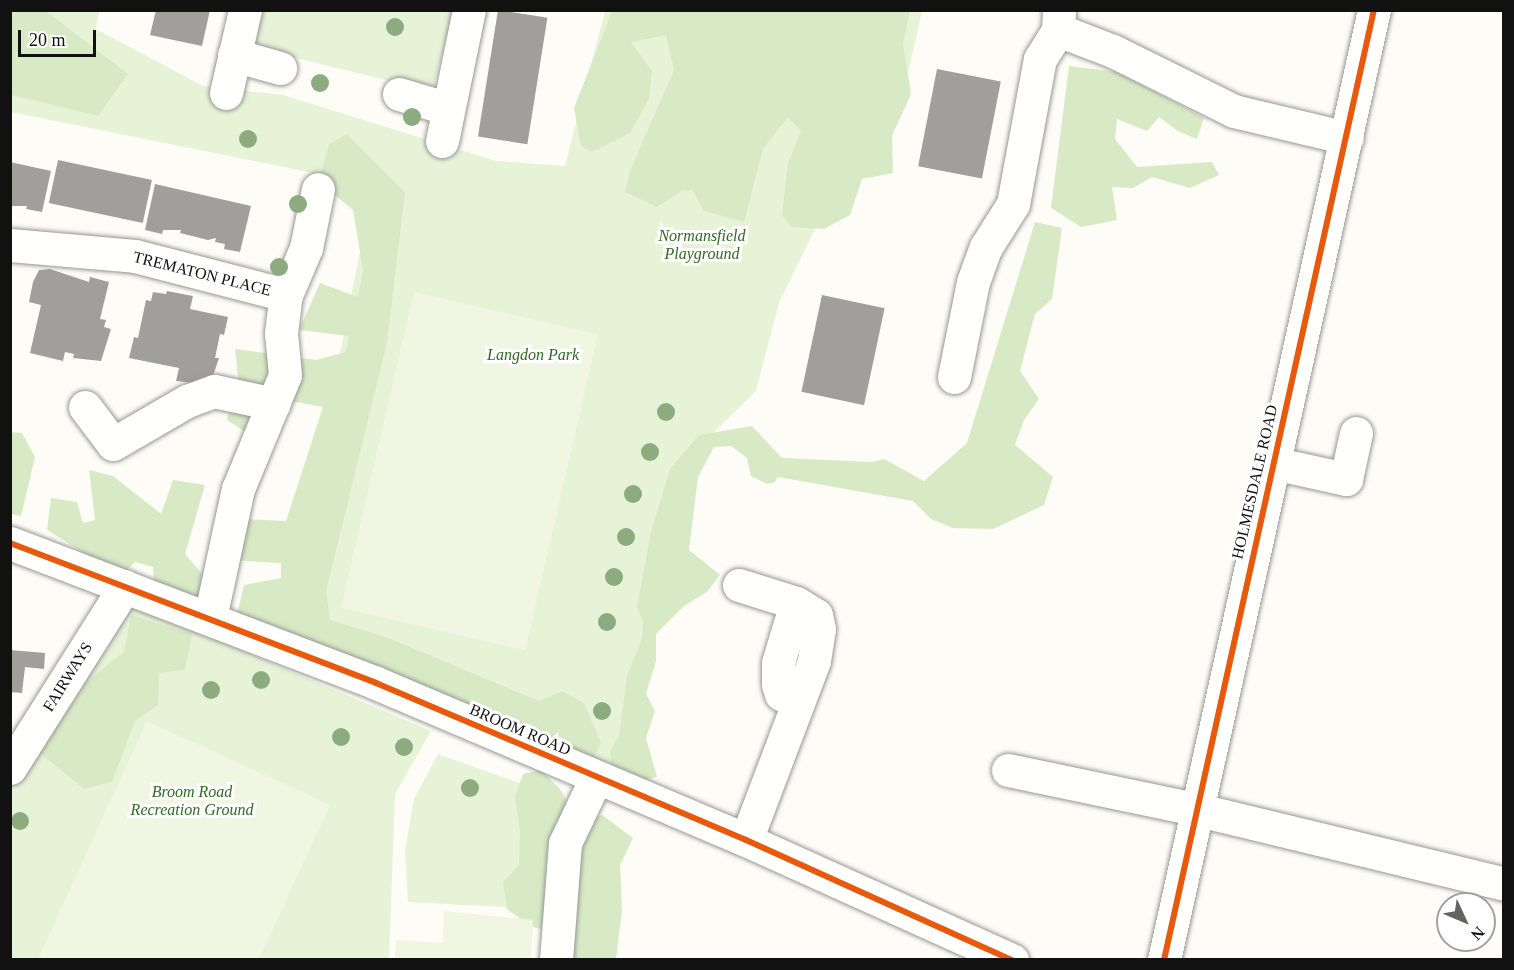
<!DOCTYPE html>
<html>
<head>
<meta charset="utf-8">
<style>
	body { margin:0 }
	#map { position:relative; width:1514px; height:970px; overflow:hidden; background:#fdfcf7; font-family:"Times New Roman",serif }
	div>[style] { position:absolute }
	.green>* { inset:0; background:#e7f3d7 }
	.forest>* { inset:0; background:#d8eac5 }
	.pitch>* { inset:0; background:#f0f6e1; transform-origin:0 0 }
	.building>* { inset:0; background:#a19f9c; transform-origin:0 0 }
	.roads { filter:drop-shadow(0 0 2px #979795) drop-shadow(0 0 2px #979795) }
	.minor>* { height:33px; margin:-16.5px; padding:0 16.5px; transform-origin:16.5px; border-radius:16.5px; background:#fffffe }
	.cycleway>* { height:6px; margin:-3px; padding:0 3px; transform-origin:3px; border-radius:3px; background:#e8590c }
	.trees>* { width:18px; height:18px; margin:-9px; border-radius:50%; background:#8cac80 }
	span { translate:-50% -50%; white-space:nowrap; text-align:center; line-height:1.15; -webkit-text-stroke:6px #fff; paint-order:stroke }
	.park-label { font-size:16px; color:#2f6b1f; font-style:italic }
	.street-label { font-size:16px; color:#111 }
	.frame { position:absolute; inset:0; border:12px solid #111; pointer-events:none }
	.north { position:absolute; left:1436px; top:892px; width:60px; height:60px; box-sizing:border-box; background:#fff; border:2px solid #a0a0a0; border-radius:50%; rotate:134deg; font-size:16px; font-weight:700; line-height:24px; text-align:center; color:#111 }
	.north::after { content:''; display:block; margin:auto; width:21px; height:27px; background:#646362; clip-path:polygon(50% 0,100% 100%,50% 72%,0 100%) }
	.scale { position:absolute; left:18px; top:30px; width:78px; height:27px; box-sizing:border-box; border:3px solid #111; border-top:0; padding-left:8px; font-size:18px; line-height:21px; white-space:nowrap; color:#111; -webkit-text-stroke:4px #fff; paint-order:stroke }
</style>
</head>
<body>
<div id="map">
	<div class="green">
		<i style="clip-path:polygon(10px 11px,99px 11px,96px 29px,203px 86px,283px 95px,496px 161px,565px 166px,605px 11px,922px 11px,901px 104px,830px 198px,779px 303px,756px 391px,698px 448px,617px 772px,278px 615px,311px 501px,373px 185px,11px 112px)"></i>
		<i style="clip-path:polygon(253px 11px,454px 11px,434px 84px,424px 89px,258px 49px,247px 35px)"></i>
		<i style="clip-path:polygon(128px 602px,431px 731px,395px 794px,389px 959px,11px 959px,10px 791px)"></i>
		<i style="clip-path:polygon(438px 754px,533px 788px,523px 908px,408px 902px,405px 850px,414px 799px)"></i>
	</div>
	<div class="forest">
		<i style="clip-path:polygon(11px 10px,46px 11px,128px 74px,98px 116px,11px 95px)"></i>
		<i style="clip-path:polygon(612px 11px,910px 11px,903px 44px,911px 94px,892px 136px,893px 173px,862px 179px,850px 215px,824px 229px,792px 227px,782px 215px,788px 163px,801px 131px,788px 117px,763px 149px,744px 222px,704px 211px,692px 190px,682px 191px,657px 207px,625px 192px,630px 171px,674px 70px,666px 35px,631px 42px,652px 71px,649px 99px,630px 133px,592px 152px,581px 146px,574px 108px)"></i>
		<i style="clip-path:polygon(1069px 66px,1118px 72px,1204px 118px,1197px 139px,1178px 131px,1159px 117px,1147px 131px,1117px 119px,1115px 139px,1137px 167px,1212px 162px,1219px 175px,1190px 188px,1152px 177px,1133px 188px,1112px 187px,1117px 220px,1081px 227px,1051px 208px)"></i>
		<i style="clip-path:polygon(347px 134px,405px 192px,387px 343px,326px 591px,330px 620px,386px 637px,539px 701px,562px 691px,584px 703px,601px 743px,591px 764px,236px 619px,244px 585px,281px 578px,281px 563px,229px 560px,243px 519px,286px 521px,323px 407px,296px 402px,270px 410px,250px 435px,227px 420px,238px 376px,235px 349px,316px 360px,346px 352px,349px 336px,299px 330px,320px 283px,358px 297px,363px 270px,353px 210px,319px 182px,329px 144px)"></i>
		<i style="clip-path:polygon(1035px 222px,1062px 228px,1052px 299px,1035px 314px,1020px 371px,1039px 399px,1024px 420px,1015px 445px,1053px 477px,1044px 505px,993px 529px,953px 528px,931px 519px,913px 501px,778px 477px,775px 482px,767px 484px,751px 476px,747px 458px,731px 446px,714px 447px,698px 477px,689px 550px,720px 575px,707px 592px,684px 606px,656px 634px,656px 661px,646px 694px,655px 711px,646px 738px,657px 777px,635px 782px,612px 772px,610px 751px,619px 736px,627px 676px,642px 638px,643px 622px,637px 607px,651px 532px,670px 469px,699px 435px,752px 426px,782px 458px,872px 462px,884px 459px,924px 481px,967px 443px)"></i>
		<i style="clip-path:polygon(11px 432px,22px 433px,35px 457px,21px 516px,11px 514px)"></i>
		<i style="clip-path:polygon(89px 470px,113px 476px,161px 514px,173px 480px,205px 485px,185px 554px,210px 583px,198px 607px,155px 589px,153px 567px,135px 562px,121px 576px,47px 530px,51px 498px,77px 502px,83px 523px,95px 520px)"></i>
		<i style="clip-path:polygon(131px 615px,192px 634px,185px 670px,159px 673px,158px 705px,135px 721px,112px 782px,84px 789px,40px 753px,86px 682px,124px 652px)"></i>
		<i style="clip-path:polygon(541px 770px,560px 789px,580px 824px,602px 815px,633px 838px,620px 865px,622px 911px,616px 959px,562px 959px,551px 931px,532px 927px,507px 909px,503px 882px,519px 865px,520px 831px,515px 797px,523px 774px)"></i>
	</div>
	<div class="pitch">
		<i style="left:414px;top:292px;width:189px;height:324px;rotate:13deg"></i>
		<i style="clip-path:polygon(147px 721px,330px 805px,259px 959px,38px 959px)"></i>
		<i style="clip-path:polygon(444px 911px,533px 920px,531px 959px,395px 959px,396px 940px,443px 943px)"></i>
	</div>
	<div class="building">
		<i style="clip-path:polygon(156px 10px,210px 10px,202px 46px,150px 35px)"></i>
		<i style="left:498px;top:10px;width:50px;height:128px;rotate:9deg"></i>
		<i style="left:937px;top:69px;width:65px;height:99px;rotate:11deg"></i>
		<i style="left:58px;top:160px;width:96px;height:44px;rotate:12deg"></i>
		<i style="clip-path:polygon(10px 162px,51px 171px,42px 212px,26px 209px,27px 206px,10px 206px)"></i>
		<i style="clip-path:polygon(155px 184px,251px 206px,240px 252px,224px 249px,225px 244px,215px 242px,216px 238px,208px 240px,180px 233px,181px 230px,163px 230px,162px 234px,145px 230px)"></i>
		<i style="clip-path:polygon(50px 269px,89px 282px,90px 277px,109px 282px,100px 319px,106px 320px,104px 327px,111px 329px,101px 361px,73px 358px,74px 354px,65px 352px,63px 361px,30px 353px,41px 305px,29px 302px,33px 282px,39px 270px)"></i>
		<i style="clip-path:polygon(167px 291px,193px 296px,190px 309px,228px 317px,224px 335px,220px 334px,215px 358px,219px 358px,210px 385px,176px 381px,179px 368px,129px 358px,134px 337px,138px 338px,146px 300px,151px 301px,153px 292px,166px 294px)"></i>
		<i style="left:822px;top:295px;width:64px;height:99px;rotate:12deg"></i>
		<i style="clip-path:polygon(10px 650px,45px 653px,44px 669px,25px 667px,22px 693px,10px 692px)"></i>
	</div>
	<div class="roads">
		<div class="minor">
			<i style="left:1058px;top:30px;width:59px;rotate:20.9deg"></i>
			<i style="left:1113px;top:51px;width:135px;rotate:26.4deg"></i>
			<i style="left:1234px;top:111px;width:116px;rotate:13.4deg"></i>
			<i style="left:234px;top:55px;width:48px;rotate:15.8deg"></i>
			<i style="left:226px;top:93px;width:85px;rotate:-77.1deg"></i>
			<i style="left:399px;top:94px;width:49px;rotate:16.6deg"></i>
			<i style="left:442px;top:141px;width:134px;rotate:-78.4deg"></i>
			<i style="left:10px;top:245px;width:125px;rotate:5deg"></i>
			<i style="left:135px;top:256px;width:156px;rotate:14.5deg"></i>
			<i style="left:954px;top:377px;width:97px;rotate:-78.7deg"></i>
			<i style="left:973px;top:282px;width:37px;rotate:-70deg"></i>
			<i style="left:986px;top:247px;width:51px;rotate:-57.9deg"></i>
			<i style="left:1013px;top:204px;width:147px;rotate:-79.5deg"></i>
			<i style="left:1040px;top:59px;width:34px;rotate:-58deg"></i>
			<i style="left:1058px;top:30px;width:20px;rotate:-87deg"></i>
			<i style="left:85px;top:407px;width:46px;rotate:52.9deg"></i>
			<i style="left:113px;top:444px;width:86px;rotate:-30.2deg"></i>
			<i style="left:187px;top:401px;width:29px;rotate:-20deg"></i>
			<i style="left:214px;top:391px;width:61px;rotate:12.2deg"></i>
			<i style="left:1273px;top:463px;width:75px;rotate:12.4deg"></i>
			<i style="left:1346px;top:479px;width:47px;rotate:-77.7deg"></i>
			<i style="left:10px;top:543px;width:392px;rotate:20.9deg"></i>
			<i style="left:376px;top:683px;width:402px;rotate:23deg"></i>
			<i style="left:746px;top:840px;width:292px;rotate:24.3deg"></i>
			<i style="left:739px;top:585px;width:60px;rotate:17.5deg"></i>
			<i style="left:796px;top:603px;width:23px;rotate:31deg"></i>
			<i style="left:816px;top:615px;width:14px;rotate:78deg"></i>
			<i style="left:819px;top:629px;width:32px;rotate:99deg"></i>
			<i style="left:814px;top:661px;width:191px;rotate:110.8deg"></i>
			<i style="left:796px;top:603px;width:63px;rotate:106.7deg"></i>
			<i style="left:778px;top:663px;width:21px;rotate:90deg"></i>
			<i style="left:778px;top:684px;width:10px;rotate:73deg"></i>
			<i style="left:781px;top:694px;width:19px;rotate:25deg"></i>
			<i style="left:210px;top:618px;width:132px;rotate:-77.8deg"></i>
			<i style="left:238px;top:489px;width:123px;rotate:-67.6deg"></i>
			<i style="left:285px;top:375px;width:42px;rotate:-95.4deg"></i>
			<i style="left:281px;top:333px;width:38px;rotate:-83deg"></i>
			<i style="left:286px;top:295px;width:51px;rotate:-66.9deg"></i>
			<i style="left:306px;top:248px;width:60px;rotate:-78.5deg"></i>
			<i style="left:10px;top:768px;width:215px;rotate:-57.7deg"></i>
			<i style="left:1008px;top:770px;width:191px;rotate:11.8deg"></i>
			<i style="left:1195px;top:809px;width:318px;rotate:13.6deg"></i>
			<i style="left:556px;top:960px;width:117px;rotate:-85.6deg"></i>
			<i style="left:565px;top:843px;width:72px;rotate:-64.5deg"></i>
			<i style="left:1164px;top:960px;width:973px;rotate:-77.54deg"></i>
		</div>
	</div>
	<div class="cycleway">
		<i style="left:10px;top:543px;width:392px;rotate:20.9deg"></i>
		<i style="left:376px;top:683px;width:402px;rotate:23deg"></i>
		<i style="left:746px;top:840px;width:292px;rotate:24.3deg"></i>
		<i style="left:1164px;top:960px;width:973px;rotate:-77.54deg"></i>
	</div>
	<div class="trees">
		<i style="left:395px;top:27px"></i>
		<i style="left:320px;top:83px"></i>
		<i style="left:412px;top:117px"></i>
		<i style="left:248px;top:139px"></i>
		<i style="left:298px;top:204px"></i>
		<i style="left:279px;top:267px"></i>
		<i style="left:666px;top:412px"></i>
		<i style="left:650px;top:452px"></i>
		<i style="left:633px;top:494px"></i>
		<i style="left:626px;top:537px"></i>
		<i style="left:614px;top:577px"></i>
		<i style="left:607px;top:622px"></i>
		<i style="left:261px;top:680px"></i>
		<i style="left:211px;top:690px"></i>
		<i style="left:602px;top:711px"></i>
		<i style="left:341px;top:737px"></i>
		<i style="left:404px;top:747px"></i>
		<i style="left:470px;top:788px"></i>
		<i style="left:20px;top:821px"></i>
	</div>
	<div class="park-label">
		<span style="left:702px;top:245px">Normansfield<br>Playground</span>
		<span style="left:533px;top:355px">Langdon Park</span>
		<span style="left:192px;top:801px">Broom Road<br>Recreation Ground</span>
	</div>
	<div class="street-label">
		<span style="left:202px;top:274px;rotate:14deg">TREMATON PLACE</span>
		<span style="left:1255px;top:482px;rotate:-77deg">HOLMESDALE ROAD</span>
		<span style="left:68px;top:677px;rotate:-58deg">FAIRWAYS</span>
		<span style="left:520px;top:730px;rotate:23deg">BROOM ROAD</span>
	</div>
	<div class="frame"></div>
	<div class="north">N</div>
	<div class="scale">20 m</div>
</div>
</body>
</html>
